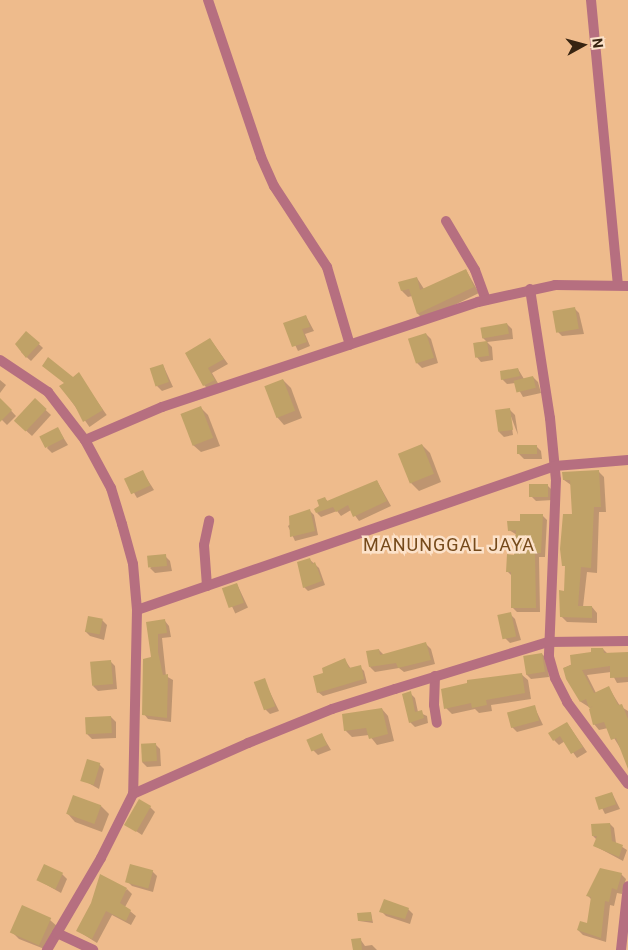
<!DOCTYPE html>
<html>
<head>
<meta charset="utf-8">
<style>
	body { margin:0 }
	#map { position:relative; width:628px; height:950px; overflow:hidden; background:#eebb8c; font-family:Roboto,sans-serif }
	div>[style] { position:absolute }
	.shadow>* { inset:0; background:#0003; transform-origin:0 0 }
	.building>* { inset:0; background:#c0a267; transform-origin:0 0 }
	.street>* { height:10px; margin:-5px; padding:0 5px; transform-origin:5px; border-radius:5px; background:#b66f80 }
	span { translate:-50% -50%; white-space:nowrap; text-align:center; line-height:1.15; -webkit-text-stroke:5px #fce2ca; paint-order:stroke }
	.quarter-label { font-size:18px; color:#754a1b; letter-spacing:1px }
	.north { position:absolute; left:558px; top:20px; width:50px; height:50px; -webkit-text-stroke:4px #fce2ca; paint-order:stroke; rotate:83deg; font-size:14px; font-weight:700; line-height:20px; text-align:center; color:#372411 }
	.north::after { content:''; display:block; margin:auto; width:18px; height:22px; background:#372411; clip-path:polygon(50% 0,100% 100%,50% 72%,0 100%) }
</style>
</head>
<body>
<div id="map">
	<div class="shadow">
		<i style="clip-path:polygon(466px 270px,479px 293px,424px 320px,418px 314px,412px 296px,408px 297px,402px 291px,400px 283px,417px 278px,424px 289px)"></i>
		<i style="clip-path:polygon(574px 308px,579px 313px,584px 334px,562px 336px,557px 331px)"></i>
		<i style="clip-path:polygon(306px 316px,314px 331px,305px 334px,310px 346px,298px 351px,285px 324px)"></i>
		<i style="clip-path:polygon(507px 324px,512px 329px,513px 339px,487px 342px,492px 347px,493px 360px,481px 362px,476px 356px,475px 343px,487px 342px,482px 337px)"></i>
		<i style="clip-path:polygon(26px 332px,43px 348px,31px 361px,21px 352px)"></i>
		<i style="clip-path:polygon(426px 334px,431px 339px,438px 363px,422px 368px,417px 363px)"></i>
		<i style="clip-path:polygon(210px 339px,228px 364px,212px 373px,219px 385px,209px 390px,204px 385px)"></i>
		<i style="clip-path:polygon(163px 365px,173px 387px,162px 391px,157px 386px)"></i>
		<i style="clip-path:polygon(518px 369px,524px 379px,533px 377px,538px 382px,541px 393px,523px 397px,515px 383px,507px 384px,502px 379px)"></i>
		<i style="left:78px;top:374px;width:50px;height:21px;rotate:55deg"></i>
		<i style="clip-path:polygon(0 380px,6px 385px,0 393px)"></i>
		<i style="clip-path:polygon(283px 380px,291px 388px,302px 418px,284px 425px,277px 417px)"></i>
		<i style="clip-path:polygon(35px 400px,51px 415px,32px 436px,21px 426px)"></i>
		<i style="clip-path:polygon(3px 402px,16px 416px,7px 425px,0 418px)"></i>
		<i style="clip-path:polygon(201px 408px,208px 415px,220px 446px,201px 452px,193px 445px,182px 414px)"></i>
		<i style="clip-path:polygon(510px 410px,515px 415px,518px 435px,510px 414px,513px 435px,504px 437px,499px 432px)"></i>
		<i style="clip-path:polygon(58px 429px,68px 445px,52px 453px,47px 448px)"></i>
		<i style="clip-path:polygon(422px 445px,430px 453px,441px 482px,419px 491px,411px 483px)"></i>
		<i style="clip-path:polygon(536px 446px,541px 451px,542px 459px,524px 459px,519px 454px)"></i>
		<i style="clip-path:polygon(142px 471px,154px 490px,137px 498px,126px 479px)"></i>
		<i style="clip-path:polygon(599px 472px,604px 477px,606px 512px,599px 512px,597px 573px,587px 572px,583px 607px,592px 607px,597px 613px,597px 623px,567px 622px,561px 616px,566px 592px,564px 515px,573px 515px,571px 485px,564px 480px)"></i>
		<i style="clip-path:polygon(377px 481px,391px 506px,359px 521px,351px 510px,341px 516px,337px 511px,321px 517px,317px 513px,325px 499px,329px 502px)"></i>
		<i style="clip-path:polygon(547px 485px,552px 490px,553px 500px,536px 501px,531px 496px)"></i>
		<i style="clip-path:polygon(309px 510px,314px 515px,318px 535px,295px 541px,288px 526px)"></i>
		<i style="clip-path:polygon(542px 515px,547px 520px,545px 557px,539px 557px,540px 612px,517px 612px,512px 607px,512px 576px,507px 571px,515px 556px,517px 535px,509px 530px)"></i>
		<i style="clip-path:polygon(165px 556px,170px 561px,172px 571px,155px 573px,150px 568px)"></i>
		<i style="clip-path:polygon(309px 559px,319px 568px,325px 585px,308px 591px,304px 587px)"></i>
		<i style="left:237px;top:584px;width:26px;height:14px;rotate:65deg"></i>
		<i style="clip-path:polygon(510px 614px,515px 619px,521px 640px,510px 643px,505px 638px)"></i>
		<i style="clip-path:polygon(102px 620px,107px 625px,104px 640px,90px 636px,85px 631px)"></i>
		<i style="clip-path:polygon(165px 621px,169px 626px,171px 637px,162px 638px,166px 676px,173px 680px,171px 722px,148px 719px,144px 714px,152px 658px,147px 623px)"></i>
		<i style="clip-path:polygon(426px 644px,431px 649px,435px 664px,404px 672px,399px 668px,375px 672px,370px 667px,379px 650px,384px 655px)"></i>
		<i style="clip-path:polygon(603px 649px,608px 654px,628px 653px,628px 682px,617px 683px,611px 672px,587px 675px,596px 693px,609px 688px,620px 706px,628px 711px,628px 761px,608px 728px,599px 730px,594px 724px,592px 709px,581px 702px,564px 668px)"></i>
		<i style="clip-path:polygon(542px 654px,547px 659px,549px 677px,531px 679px,526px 674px)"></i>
		<i style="clip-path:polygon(345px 660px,351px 669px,360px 667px,364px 671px,367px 683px,323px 696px,318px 692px,325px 674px)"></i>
		<i style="clip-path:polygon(110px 661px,115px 666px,117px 689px,98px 691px,93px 686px)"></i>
		<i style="clip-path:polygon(521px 674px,528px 680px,531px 699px,491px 705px,492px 711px,479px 713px,475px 709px,452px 714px,446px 708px)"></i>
		<i style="clip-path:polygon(264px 680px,279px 711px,270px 714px,265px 709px)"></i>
		<i style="clip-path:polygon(410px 693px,415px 698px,418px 712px,427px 716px,428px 723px,415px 727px,410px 722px)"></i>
		<i style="clip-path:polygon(534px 706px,543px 725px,517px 732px,512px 727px)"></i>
		<i style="clip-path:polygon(382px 709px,388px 716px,394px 741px,377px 745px,369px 735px,352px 737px,345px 730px)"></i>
		<i style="clip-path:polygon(111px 717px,116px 722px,116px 738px,92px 739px,87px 734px)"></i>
		<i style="clip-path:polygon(567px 723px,587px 752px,577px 758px,565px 741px,559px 745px,554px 740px)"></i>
		<i style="clip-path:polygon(322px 735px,331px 750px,318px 755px,313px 750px)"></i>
		<i style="clip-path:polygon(155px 744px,160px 749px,161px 766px,147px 767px,142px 762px)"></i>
		<i style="clip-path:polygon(99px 764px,104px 769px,99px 789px,83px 780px)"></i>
		<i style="clip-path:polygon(612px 793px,620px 809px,605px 814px,597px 798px)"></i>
		<i style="clip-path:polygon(74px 797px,101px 806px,109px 814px,102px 832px,75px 822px,68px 814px)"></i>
		<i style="clip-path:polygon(150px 807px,155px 812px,142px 835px,127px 825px)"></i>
		<i style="clip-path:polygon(610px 824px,614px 828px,616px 843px,627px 850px,623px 861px,595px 846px,597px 840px,593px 836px)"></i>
		<i style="clip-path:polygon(152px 871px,157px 876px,153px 892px,132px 886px,127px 881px)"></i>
		<i style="clip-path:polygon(62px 874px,67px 879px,61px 893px,38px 880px)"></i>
		<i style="clip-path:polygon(621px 874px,626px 879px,622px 894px,617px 893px,614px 906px,610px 905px,606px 942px,583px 935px,578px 930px,588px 925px,592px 900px,588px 896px)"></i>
		<i style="clip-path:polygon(127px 889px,132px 894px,125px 907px,136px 916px,131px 925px,112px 915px,97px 943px,78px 931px)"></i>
		<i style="clip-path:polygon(408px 909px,413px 914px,410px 924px,386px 916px,381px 911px)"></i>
		<i style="clip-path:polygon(371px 913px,373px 923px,359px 921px)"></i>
		<i style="clip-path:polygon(50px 920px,58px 927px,47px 950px,19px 939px,11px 931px)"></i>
		<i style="clip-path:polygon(360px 939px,365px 946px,372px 945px,377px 950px,354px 950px)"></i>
	</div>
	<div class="building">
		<i style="clip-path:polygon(466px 269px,474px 287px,417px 314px,409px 289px,401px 291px,398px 282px,417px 277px,420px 290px)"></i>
		<i style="left:575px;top:307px;width:22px;height:23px;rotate:80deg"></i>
		<i style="clip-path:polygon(306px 315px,310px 327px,302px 329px,307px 342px,292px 347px,283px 323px)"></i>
		<i style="left:507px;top:323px;width:11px;height:27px;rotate:80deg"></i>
		<i style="clip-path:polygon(26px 331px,40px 343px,26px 358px,15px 344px)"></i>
		<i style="left:426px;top:333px;width:26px;height:19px;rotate:72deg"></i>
		<i style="clip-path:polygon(210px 338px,224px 359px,208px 368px,215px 380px,203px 386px,185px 353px)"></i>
		<i style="left:487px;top:341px;width:15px;height:14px;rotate:82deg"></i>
		<i style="clip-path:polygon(48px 357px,73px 377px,79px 372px,103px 410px,83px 422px,75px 406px,59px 386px,64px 383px,42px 366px)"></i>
		<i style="left:163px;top:364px;width:19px;height:14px;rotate:72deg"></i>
		<i style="clip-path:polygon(518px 368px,520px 376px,501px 380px,500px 371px)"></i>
		<i style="left:533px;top:376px;width:12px;height:20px;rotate:76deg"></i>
		<i style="left:283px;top:379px;width:34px;height:20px;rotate:69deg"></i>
		<i style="clip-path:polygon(0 398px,12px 410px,0 422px)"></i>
		<i style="left:35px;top:398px;width:16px;height:31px;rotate:43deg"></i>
		<i style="left:201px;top:406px;width:34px;height:22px;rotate:69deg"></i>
		<i style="left:510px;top:408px;width:22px;height:15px;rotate:82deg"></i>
		<i style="left:58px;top:427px;width:13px;height:21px;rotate:63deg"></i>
		<i style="left:422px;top:444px;width:32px;height:26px;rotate:68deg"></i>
		<i style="left:537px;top:445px;width:9px;height:20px;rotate:90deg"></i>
		<i style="left:143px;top:470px;width:17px;height:21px;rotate:65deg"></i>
		<i style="clip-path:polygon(599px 470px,601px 507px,594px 507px,591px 568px,581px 567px,578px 606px,592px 606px,592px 618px,560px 617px,559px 590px,564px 591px,565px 566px,562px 566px,560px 549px,563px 514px,572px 514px,570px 480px,563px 480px,562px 472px)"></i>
		<i style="clip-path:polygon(377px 480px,387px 501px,353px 517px,348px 505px,336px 512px,333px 507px,316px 513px,314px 509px,319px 506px,317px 500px,325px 497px,327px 501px)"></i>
		<i style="left:529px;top:484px;width:19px;height:13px"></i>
		<i style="clip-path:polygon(310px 509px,315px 531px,290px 537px,289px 516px)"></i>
		<i style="clip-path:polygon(520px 514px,543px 514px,541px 553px,535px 553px,536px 608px,511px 608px,511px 572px,506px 572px,507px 554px,514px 555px,516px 530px,508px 531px,507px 521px,520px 521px)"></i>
		<i style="left:166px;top:554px;width:12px;height:19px;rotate:85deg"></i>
		<i style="clip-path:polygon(310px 558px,312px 564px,315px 562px,322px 581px,303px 588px,297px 562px)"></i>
		<i style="left:237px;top:583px;width:21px;height:16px;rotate:71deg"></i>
		<i style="left:511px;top:612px;width:25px;height:14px;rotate:78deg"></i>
		<i style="left:88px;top:616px;width:15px;height:16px;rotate:11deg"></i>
		<i style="clip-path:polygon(165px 619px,167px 633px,158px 634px,158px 652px,163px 675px,168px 674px,167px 718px,142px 715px,143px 659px,151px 657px,146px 622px)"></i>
		<i style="clip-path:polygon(426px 642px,431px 660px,398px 668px,396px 663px,369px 667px,366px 651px,379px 649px,380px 655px)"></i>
		<i style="clip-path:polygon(591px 648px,603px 648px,604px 653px,628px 652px,628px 677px,610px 678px,610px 666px,582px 670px,594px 693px,609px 686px,618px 705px,622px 704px,628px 719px,628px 769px,616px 738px,611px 740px,604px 722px,593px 725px,589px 709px,593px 706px,589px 708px,586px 699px,580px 702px,566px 679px,563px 668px,571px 665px,570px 655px,591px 652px)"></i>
		<i style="left:542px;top:653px;width:19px;height:19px;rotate:81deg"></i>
		<i style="clip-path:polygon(345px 658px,349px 668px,361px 665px,364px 679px,317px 693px,313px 676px,323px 673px,322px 668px)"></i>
		<i style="left:111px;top:660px;width:24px;height:21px;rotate:85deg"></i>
		<i style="clip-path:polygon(522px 673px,525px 693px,486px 700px,487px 705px,472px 708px,471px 703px,444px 709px,441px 689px,467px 683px,467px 680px)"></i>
		<i style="left:265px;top:678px;width:30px;height:12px;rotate:70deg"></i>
		<i style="clip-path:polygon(411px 691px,415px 712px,422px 710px,424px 718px,409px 723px,402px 694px)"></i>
		<i style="left:535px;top:705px;width:16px;height:29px;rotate:75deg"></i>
		<i style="clip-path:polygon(382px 708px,388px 734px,369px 739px,366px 728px,344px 731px,342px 714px)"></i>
		<i style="left:111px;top:716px;width:17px;height:26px;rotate:87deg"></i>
		<i style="clip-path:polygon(567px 722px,583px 747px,571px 754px,560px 736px,553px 741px,548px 733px)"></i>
		<i style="left:322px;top:733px;width:13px;height:17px;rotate:67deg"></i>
		<i style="left:156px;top:743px;width:18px;height:15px;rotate:87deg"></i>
		<i style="left:87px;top:759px;width:14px;height:23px;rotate:17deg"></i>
		<i style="left:612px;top:792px;width:13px;height:18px;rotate:72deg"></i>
		<i style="left:73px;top:795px;width:30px;height:20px;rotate:20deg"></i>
		<i style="left:139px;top:799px;width:14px;height:30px;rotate:30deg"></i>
		<i style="clip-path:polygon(610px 823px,612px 841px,623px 845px,619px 857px,593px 846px,597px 836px,592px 836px,591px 824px)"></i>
		<i style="left:44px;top:864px;width:21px;height:18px;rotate:25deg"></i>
		<i style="left:130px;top:864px;width:24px;height:19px;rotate:15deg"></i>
		<i style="clip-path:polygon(600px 868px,622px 873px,617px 890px,612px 888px,609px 902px,605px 901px,601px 938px,577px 930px,580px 921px,587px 923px,591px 897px,586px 896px)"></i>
		<i style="clip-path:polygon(100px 874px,127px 888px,120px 903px,131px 910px,126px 921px,106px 911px,92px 939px,76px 931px,91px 903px)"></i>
		<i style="clip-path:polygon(384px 899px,409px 908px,405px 919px,379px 912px)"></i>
		<i style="left:22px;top:905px;width:32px;height:30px;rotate:24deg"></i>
		<i style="clip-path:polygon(371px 912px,372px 921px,358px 921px,357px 913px)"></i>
		<i style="clip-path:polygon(361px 938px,362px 950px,353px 950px,351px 939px)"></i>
	</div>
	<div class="street">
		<i style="left:208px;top:0;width:166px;rotate:71.3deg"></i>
		<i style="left:261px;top:157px;width:32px;rotate:66deg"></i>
		<i style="left:274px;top:186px;width:97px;rotate:56.8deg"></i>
		<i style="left:327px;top:267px;width:81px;rotate:73.6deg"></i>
		<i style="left:591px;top:0;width:286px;rotate:84.6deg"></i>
		<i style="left:446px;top:221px;width:57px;rotate:59.4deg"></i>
		<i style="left:475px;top:270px;width:32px;rotate:70deg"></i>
		<i style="left:530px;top:289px;width:131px;rotate:81.2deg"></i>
		<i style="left:550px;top:418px;width:62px;rotate:84.5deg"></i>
		<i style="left:556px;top:480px;width:177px;rotate:92.3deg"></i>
		<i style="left:549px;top:657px;width:22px;rotate:74deg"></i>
		<i style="left:555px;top:678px;width:27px;rotate:63deg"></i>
		<i style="left:567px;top:702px;width:102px;rotate:53.4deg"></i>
		<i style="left:0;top:360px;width:58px;rotate:33.7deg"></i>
		<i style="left:48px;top:392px;width:61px;rotate:52.4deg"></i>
		<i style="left:85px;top:440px;width:55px;rotate:61.6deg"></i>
		<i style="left:111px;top:488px;width:38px;rotate:73deg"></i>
		<i style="left:122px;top:524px;width:41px;rotate:74.6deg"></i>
		<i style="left:133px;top:564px;width:46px;rotate:85deg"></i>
		<i style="left:137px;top:610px;width:184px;rotate:91.2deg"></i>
		<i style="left:133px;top:794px;width:72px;rotate:116.6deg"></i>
		<i style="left:101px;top:858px;width:107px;rotate:120.4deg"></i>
		<i style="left:85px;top:440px;width:84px;rotate:-23.2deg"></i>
		<i style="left:162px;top:407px;width:333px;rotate:-18.4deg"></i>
		<i style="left:478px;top:302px;width:79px;rotate:-12.4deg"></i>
		<i style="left:555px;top:285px;width:73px;rotate:0.8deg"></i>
		<i style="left:207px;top:586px;width:41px;rotate:-94.2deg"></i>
		<i style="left:204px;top:545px;width:25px;rotate:-78deg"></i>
		<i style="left:137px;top:610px;width:442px;rotate:-19deg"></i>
		<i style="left:555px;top:466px;width:73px;rotate:-4.7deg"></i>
		<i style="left:435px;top:676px;width:29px;rotate:92deg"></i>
		<i style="left:434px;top:705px;width:18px;rotate:81deg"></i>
		<i style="left:133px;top:794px;width:126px;rotate:-23.9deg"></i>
		<i style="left:248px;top:743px;width:91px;rotate:-22deg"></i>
		<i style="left:332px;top:709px;width:66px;rotate:-17.6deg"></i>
		<i style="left:395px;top:689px;width:160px;rotate:-17.1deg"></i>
		<i style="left:548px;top:642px;width:80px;rotate:-0.7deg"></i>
		<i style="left:57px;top:933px;width:40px;rotate:25deg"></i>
		<i style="left:621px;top:950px;width:64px;rotate:-83.8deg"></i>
	</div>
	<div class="quarter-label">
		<span style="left:449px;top:545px">MANUNGGAL JAYA</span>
	</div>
	<div class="north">N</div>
</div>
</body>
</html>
